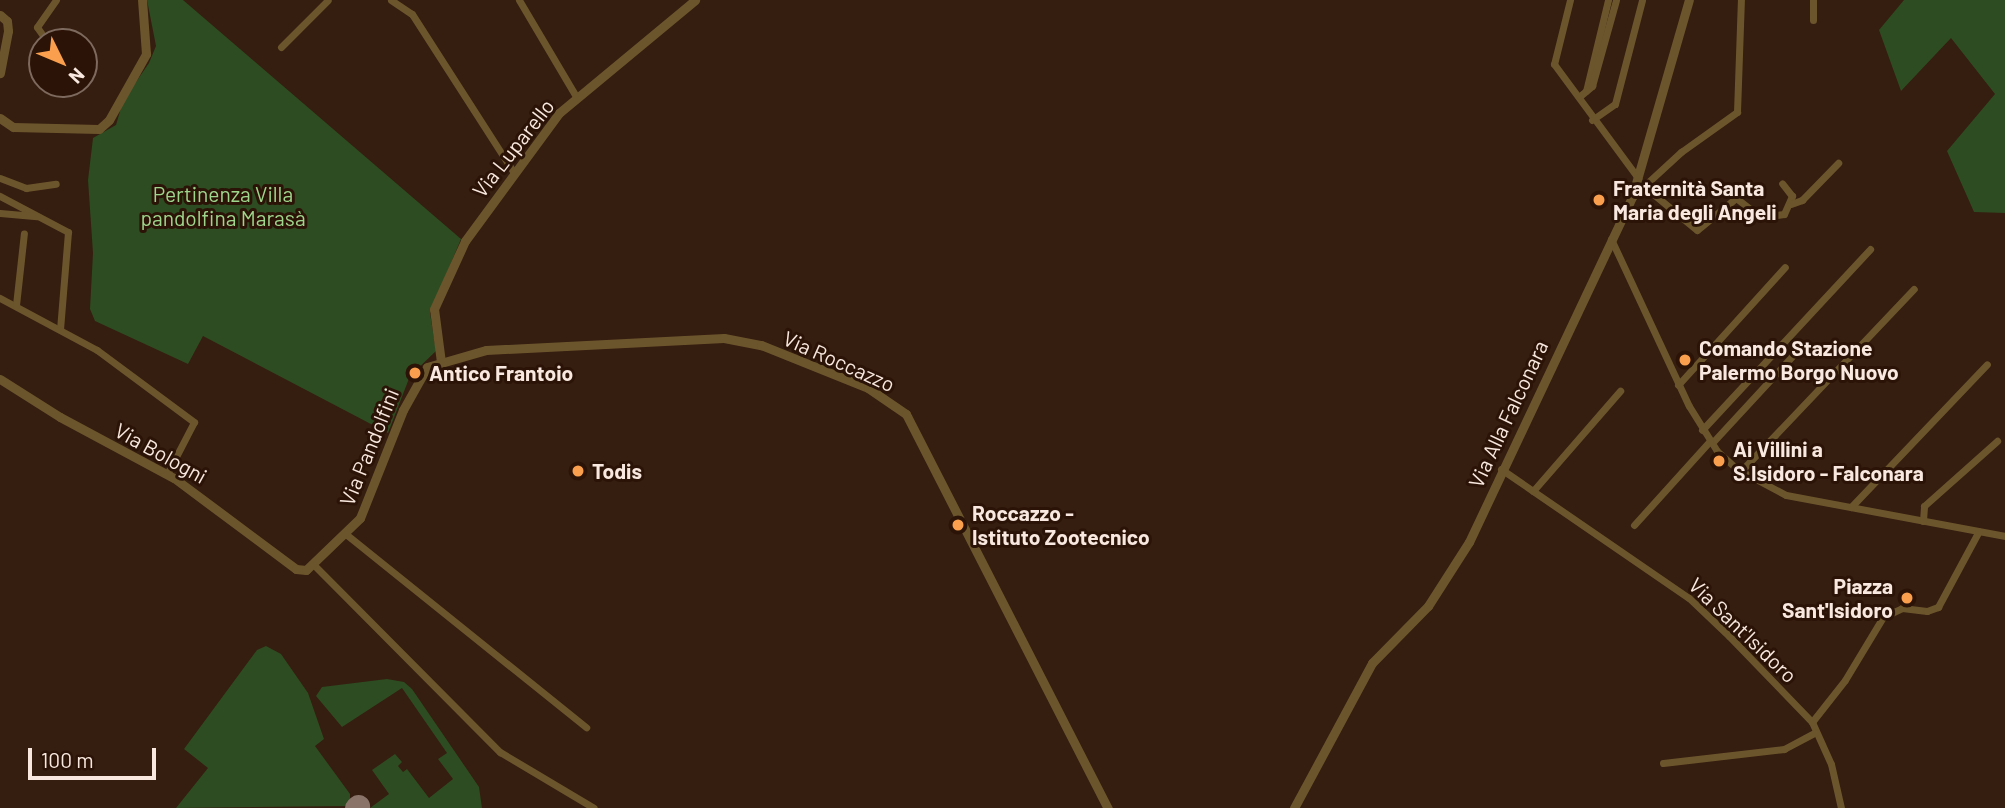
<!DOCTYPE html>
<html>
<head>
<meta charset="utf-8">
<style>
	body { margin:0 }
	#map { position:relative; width:2005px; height:808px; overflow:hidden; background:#351d10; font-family:Barlow,sans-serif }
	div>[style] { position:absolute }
	.green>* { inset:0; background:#2d4c21 }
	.taxiway>* { height:23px; margin:-11.5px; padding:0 11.5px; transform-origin:11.5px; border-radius:11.5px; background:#8a746a }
	.minor>* { height:7px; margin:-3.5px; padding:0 3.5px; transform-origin:3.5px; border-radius:3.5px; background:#6b552c }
	.tertiary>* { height:9px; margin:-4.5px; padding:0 4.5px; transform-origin:4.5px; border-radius:4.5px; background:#6b552c }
	.dots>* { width:19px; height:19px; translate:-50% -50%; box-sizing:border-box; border:4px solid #2b1407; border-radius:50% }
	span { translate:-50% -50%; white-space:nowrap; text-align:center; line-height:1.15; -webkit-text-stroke:6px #2b1407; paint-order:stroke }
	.street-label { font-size:21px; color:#f9e8df }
	.poi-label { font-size:21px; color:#f9e8df; font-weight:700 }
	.left { translate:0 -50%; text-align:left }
	.right { translate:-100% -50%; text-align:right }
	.park-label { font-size:21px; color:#9fd68d }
	.north { position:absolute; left:28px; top:28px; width:70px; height:70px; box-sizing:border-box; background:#2b1407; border:2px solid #7d695d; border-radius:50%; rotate:133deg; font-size:19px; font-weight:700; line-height:28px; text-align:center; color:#f9e8df }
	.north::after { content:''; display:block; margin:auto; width:24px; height:32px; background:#fa9f4e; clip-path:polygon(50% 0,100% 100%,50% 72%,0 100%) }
	.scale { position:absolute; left:28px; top:748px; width:128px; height:32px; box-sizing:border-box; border:4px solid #f9e8df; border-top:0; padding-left:9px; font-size:21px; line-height:24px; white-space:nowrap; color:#f9e8df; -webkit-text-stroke:5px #2b1407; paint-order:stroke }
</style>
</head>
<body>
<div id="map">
	<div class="green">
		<i style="clip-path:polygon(147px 0,183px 0,461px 239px,430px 313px,436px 351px,410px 376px,388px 433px,203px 336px,188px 364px,95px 321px,90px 309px,93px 253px,88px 180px,93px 138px,116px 125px,123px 101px,149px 63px,156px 46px)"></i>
		<i style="clip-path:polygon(1904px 0,2005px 0,2005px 213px,1974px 212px,1947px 151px,1995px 94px,1951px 38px,1901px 91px,1879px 30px)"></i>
		<i style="clip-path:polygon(266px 646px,281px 654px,308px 693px,324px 739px,315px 746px,350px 794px,350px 806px,176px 808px,208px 768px,184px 749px,257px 650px)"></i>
		<i style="clip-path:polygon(387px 679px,404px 682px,412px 689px,479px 787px,482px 808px,370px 808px,389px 794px,372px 770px,395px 754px,402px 762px,398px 766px,403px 772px,407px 769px,429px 798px,453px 779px,438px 759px,447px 753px,402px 688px,342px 727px,316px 696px,322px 687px)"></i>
	</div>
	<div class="taxiway">
		<i style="left:356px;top:808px;width:3px;rotate:-45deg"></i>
	</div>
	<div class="minor">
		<i style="left:391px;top:0;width:25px;rotate:34deg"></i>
		<i style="left:412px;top:14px;width:189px;rotate:57.3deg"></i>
		<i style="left:519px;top:0;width:114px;rotate:59.4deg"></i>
		<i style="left:1570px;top:0;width:66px;rotate:104deg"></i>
		<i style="left:1554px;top:64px;width:142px;rotate:53.6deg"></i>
		<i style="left:1813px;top:20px;width:20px;rotate:-90deg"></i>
		<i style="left:44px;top:37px;width:12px;rotate:-125deg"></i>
		<i style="left:37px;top:27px;width:33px;rotate:-55deg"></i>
		<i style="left:281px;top:47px;width:66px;rotate:-45deg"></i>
		<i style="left:1586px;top:91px;width:94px;rotate:-76.4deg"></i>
		<i style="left:1580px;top:96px;width:16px;rotate:-40deg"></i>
		<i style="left:1592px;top:86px;width:89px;rotate:-74.4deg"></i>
		<i style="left:1592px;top:120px;width:28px;rotate:-35deg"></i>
		<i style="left:1615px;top:104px;width:107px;rotate:-75.4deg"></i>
		<i style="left:0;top:178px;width:28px;rotate:21deg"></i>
		<i style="left:26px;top:188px;width:30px;rotate:-8deg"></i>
		<i style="left:1646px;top:188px;width:66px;rotate:39.5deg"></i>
		<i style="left:1697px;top:230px;width:50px;rotate:-39.4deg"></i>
		<i style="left:1736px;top:198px;width:31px;rotate:38deg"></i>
		<i style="left:1760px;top:217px;width:24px;rotate:-7deg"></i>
		<i style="left:1784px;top:214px;width:20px;rotate:-66deg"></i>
		<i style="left:1792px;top:196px;width:16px;rotate:-128deg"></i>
		<i style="left:0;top:196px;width:77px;rotate:27.9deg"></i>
		<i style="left:68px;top:232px;width:97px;rotate:94.7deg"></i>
		<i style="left:1632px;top:197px;width:67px;rotate:-42.6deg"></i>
		<i style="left:1681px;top:152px;width:69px;rotate:-35.5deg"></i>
		<i style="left:1737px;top:112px;width:112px;rotate:-88deg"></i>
		<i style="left:1791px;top:204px;width:12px;rotate:-20deg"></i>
		<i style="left:1802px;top:200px;width:52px;rotate:-45.8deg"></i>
		<i style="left:0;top:213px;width:37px;rotate:5deg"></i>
		<i style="left:1611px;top:239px;width:184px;rotate:65deg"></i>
		<i style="left:1689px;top:406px;width:53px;rotate:58.1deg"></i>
		<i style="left:1717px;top:451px;width:27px;rotate:42deg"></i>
		<i style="left:1737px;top:469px;width:55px;rotate:28deg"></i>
		<i style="left:1786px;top:495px;width:223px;rotate:10.6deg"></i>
		<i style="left:0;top:298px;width:110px;rotate:28.2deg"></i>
		<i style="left:97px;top:350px;width:121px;rotate:36.6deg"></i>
		<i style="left:194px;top:422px;width:59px;rotate:117.4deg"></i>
		<i style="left:16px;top:305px;width:72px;rotate:-83.7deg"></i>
		<i style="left:1678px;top:385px;width:159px;rotate:-47.8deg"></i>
		<i style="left:1702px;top:430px;width:247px;rotate:-47.1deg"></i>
		<i style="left:1712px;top:443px;width:122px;rotate:-47.3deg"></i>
		<i style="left:1501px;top:469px;width:228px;rotate:34.5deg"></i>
		<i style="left:1689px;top:598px;width:55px;rotate:43.5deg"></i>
		<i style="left:1729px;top:636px;width:120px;rotate:46deg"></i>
		<i style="left:1812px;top:722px;width:46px;rotate:65.7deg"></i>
		<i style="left:1831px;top:764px;width:45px;rotate:77.2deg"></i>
		<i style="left:1741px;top:471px;width:251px;rotate:-46.5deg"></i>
		<i style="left:1533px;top:491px;width:133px;rotate:-49deg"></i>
		<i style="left:1851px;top:507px;width:197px;rotate:-46.4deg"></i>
		<i style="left:1923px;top:521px;width:15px;rotate:-86deg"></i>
		<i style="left:1924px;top:506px;width:98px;rotate:-41.7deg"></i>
		<i style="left:1634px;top:525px;width:113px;rotate:-47.9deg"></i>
		<i style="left:347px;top:535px;width:307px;rotate:38.8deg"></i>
		<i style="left:314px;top:565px;width:264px;rotate:45.2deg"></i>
		<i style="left:500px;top:752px;width:109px;rotate:30.8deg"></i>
		<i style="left:1812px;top:722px;width:53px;rotate:-51.8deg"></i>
		<i style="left:1845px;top:680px;width:74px;rotate:-58.9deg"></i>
		<i style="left:1883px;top:617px;width:21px;rotate:-25deg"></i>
		<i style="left:1902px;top:608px;width:25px;rotate:7deg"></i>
		<i style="left:1927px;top:611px;width:12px;rotate:-20deg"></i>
		<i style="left:1938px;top:607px;width:86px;rotate:-61.7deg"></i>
		<i style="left:1663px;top:763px;width:122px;rotate:-6.6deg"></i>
		<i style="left:1784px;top:749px;width:36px;rotate:-28deg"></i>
	</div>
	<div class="tertiary">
		<i style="left:0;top:15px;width:9px;rotate:41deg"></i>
		<i style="left:7px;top:21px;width:10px;rotate:84deg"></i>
		<i style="left:8px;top:31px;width:43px;rotate:100.8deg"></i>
		<i style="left:0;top:118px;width:16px;rotate:35deg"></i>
		<i style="left:13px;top:127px;width:86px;rotate:1.3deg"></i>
		<i style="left:99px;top:129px;width:13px;rotate:-42deg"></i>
		<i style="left:109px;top:120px;width:76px;rotate:-60.7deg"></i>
		<i style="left:146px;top:54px;width:54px;rotate:-94.2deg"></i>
		<i style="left:441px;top:362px;width:53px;rotate:-97.5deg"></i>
		<i style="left:434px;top:309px;width:75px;rotate:-65.5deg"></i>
		<i style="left:465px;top:241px;width:159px;rotate:-53.7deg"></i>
		<i style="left:559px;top:113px;width:177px;rotate:-39.7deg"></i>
		<i style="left:0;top:379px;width:71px;rotate:32.3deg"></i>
		<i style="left:60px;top:417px;width:129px;rotate:28.2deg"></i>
		<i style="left:174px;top:478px;width:152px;rotate:36.7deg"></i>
		<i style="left:296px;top:569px;width:10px;rotate:6deg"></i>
		<i style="left:306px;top:570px;width:75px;rotate:-43.9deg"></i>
		<i style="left:360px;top:518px;width:116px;rotate:-68.3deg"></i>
		<i style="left:403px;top:410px;width:49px;rotate:-60.8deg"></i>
		<i style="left:427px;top:367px;width:61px;rotate:-16.1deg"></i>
		<i style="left:486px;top:350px;width:238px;rotate:-2.9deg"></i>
		<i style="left:724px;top:338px;width:38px;rotate:11deg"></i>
		<i style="left:761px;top:345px;width:115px;rotate:21.9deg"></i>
		<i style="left:868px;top:388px;width:46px;rotate:34.4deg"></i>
		<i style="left:906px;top:414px;width:443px;rotate:62.9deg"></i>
		<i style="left:1294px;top:808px;width:165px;rotate:-61.7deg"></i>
		<i style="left:1372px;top:663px;width:80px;rotate:-45.5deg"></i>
		<i style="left:1428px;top:606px;width:76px;rotate:-57.4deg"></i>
		<i style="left:1469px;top:542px;width:382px;rotate:-64.7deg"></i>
		<i style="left:1632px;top:197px;width:205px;rotate:-73.9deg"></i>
	</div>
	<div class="dots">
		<i style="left:1599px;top:200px;background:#fa9f4e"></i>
		<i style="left:1685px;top:360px;background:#fa9f4e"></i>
		<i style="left:415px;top:373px;background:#fa9f4e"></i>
		<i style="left:1719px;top:461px;background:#fa9f4e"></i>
		<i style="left:578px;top:471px;background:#fa9f4e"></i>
		<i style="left:958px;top:525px;background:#fa9f4e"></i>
		<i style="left:1907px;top:598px;background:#fa9f4e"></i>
	</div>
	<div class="street-label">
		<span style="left:513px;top:148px;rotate:-52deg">Via Luparello</span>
		<span style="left:839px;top:361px;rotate:24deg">Via Roccazzo</span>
		<span style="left:1508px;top:414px;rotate:-65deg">Via Alla Falconara</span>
		<span style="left:369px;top:447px;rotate:-68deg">Via Pandolfini</span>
		<span style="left:161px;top:453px;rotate:29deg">Via Bologni</span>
		<span style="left:1743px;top:630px;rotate:44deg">Via Sant'Isidoro</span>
	</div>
	<div class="poi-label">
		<span class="left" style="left:1613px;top:200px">Fraternità Santa<br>Maria degli Angeli</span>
		<span class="left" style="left:1699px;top:360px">Comando Stazione<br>Palermo Borgo Nuovo</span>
		<span class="left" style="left:429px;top:373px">Antico Frantoio</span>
		<span class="left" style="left:1733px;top:461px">Ai Villini a<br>S.Isidoro - Falconara</span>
		<span class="left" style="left:592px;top:471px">Todis</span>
		<span class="left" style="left:972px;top:525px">Roccazzo -<br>Istituto Zootecnico</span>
		<span class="right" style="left:1893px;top:598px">Piazza<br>Sant'Isidoro</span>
	</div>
	<div class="park-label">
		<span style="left:223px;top:206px">Pertinenza Villa<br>pandolfina Marasà</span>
	</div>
	<div class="north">N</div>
	<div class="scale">100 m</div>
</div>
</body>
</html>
